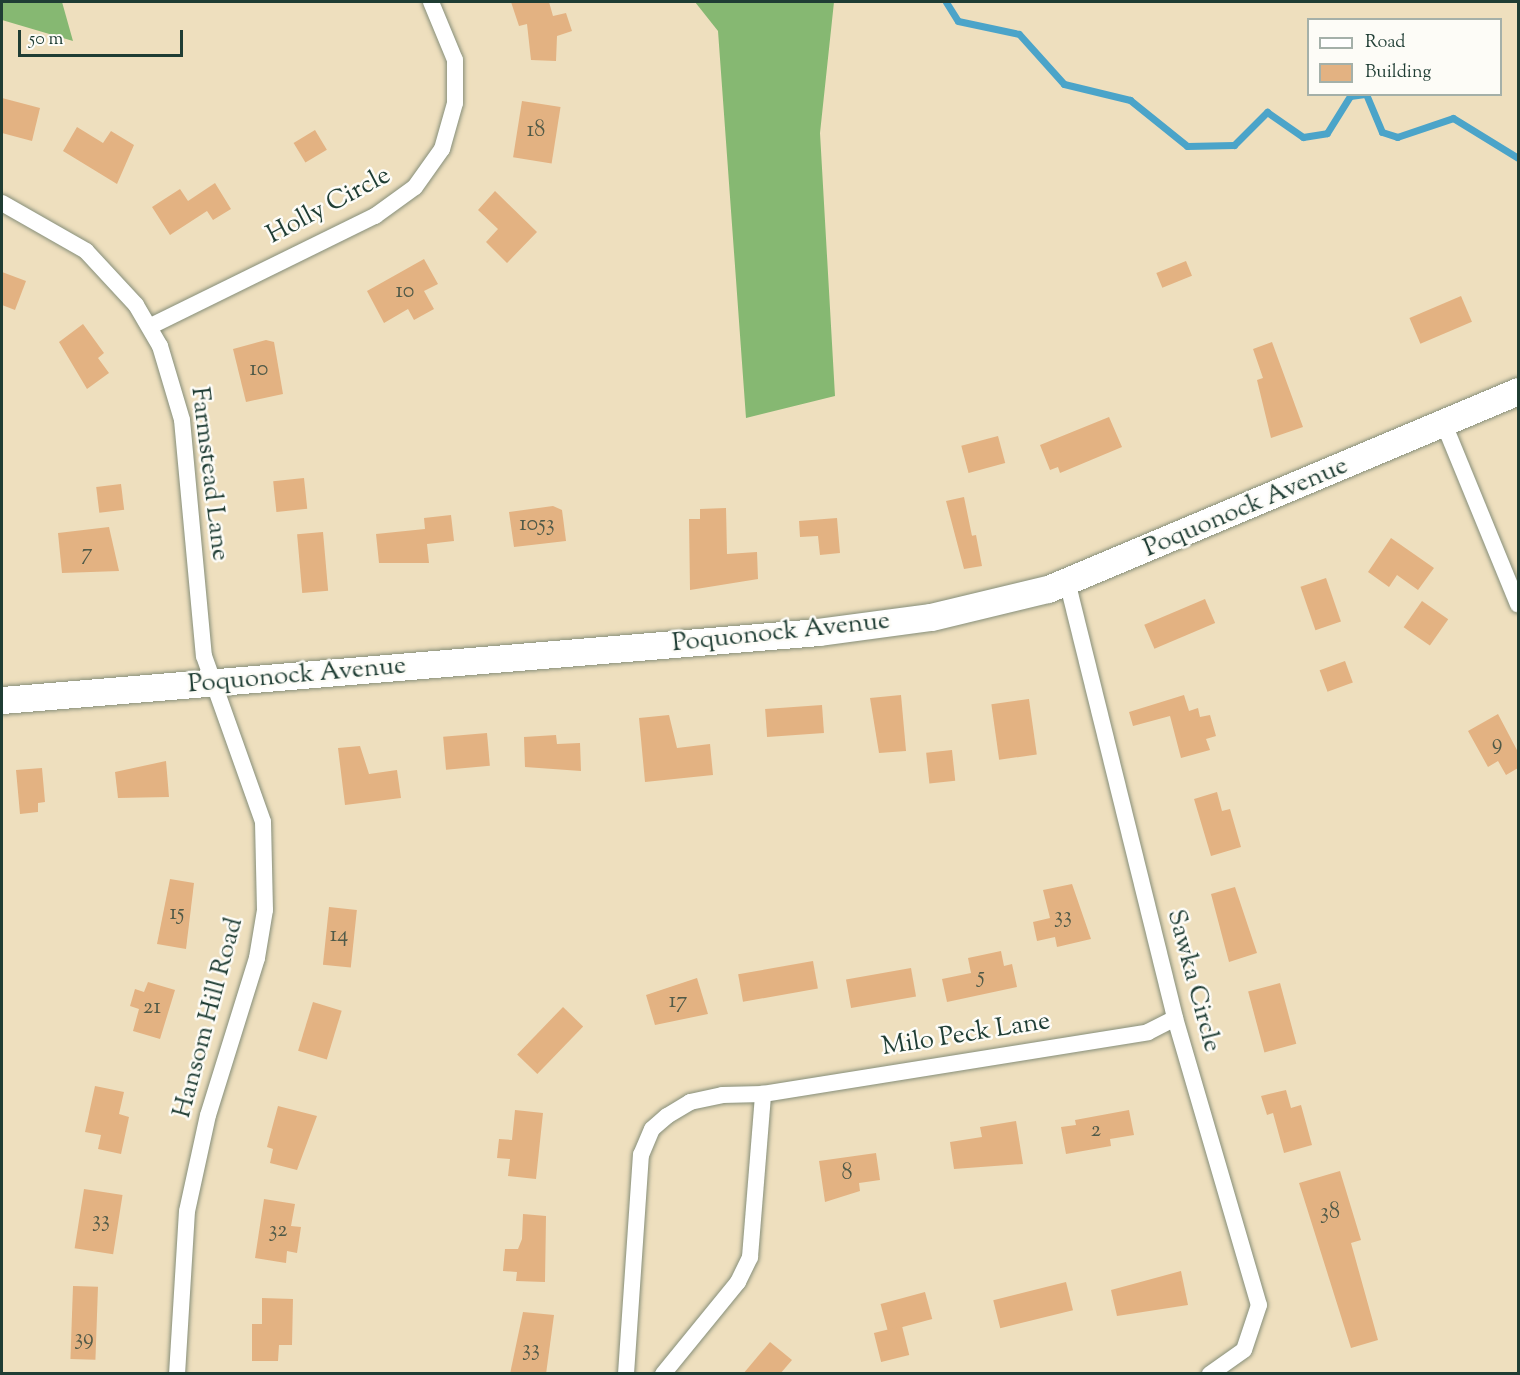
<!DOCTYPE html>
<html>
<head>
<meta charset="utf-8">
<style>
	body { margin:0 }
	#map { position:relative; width:1520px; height:1375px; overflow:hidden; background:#eedfbe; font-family:"Sorts Mill Goudy",serif }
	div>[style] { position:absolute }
	.forest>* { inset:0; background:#86b872 }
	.stream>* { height:7px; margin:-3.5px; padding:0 3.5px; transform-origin:3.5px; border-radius:3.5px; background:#4ba4c9 }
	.building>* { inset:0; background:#e3b282; transform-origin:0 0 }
	.roads { filter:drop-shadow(0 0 2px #868e79) drop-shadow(0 0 2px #868e79) }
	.street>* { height:16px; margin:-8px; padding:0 8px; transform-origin:8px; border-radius:8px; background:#fff }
	.primary>* { height:27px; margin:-13.5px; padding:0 13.5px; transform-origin:13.5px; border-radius:13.5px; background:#fff }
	span { translate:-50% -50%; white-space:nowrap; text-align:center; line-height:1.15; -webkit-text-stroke:5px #fdfcf7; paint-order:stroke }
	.number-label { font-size:22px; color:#505a48 }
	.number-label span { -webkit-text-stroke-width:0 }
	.street-label { font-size:26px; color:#1f3d34 }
	.frame { position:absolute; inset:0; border:3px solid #1f3d34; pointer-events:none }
	.legend { position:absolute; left:1307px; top:18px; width:195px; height:78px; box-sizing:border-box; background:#fdfcf7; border:2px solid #a4b0a9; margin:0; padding:8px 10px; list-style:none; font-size:18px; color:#1f3d34 }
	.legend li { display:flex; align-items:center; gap:12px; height:30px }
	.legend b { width:30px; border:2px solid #a4b0a9 }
	.scale { position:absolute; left:18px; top:30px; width:165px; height:27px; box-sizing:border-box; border:3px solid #1f3d34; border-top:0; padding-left:8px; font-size:18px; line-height:21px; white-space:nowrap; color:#1f3d34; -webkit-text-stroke:4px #fdfcf7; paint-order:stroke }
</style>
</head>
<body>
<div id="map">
	<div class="forest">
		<i style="clip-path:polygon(2px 2px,62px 2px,73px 41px,2px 20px)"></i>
		<i style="clip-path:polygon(695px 2px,834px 2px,820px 133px,835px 396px,746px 418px,718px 31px)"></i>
	</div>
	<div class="stream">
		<i style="left:946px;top:2px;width:22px;rotate:58deg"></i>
		<i style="left:958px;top:21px;width:62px;rotate:12deg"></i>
		<i style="left:1019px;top:34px;width:67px;rotate:48deg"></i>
		<i style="left:1064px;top:84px;width:68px;rotate:13.6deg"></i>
		<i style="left:1130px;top:100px;width:73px;rotate:38.9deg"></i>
		<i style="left:1187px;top:146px;width:47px;rotate:-1.2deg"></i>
		<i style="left:1234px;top:145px;width:47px;rotate:-45deg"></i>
		<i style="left:1267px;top:112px;width:44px;rotate:34.8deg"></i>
		<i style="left:1303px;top:137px;width:24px;rotate:-9deg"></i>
		<i style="left:1327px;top:133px;width:44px;rotate:-58.1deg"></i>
		<i style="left:1350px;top:96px;width:15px;rotate:-8deg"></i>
		<i style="left:1366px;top:94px;width:41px;rotate:67.2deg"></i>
		<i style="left:1382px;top:132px;width:16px;rotate:18deg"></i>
		<i style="left:1397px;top:137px;width:59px;rotate:-18.7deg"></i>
		<i style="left:1453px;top:118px;width:76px;rotate:31.6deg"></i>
	</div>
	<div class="building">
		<i style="clip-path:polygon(511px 2px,549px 2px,553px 16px,566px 13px,572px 31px,557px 36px,556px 61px,531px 60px,527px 24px,519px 26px)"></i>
		<i style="clip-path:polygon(2px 98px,40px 108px,32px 141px,2px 133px)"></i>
		<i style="left:522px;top:101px;width:39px;height:57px;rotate:9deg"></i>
		<i style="clip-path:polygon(77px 127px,103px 143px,111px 131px,134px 145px,117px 184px,63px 151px)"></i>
		<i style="left:315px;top:130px;width:23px;height:25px;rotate:59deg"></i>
		<i style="clip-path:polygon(215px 183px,231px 209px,213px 220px,207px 211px,170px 235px,152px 207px,180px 189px,188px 201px)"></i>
		<i style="clip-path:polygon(495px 191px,537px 232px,507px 263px,486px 242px,498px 229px,478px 210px)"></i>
		<i style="clip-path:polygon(424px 259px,438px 284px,424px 291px,434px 309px,414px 320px,408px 309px,384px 323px,367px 291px)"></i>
		<i style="left:1186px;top:261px;width:16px;height:32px;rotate:68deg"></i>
		<i style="clip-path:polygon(2px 272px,26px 281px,15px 310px,2px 305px)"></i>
		<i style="left:1461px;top:296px;width:28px;height:56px;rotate:67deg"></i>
		<i style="clip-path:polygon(83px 324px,104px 353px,98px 358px,109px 373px,87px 389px,59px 342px)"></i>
		<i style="clip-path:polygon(266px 340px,274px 342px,283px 394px,246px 402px,233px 349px)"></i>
		<i style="clip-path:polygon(1272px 342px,1303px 427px,1271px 438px,1257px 380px,1263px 378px,1253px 349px)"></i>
		<i style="clip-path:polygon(1109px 417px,1122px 447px,1060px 473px,1058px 467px,1050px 470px,1040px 445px)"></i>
		<i style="left:998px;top:436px;width:28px;height:38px;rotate:75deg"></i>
		<i style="left:304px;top:478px;width:31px;height:31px;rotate:84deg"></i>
		<i style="left:121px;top:484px;width:26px;height:25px;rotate:83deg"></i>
		<i style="clip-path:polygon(964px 497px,972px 536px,966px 537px,976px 535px,982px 566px,964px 569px,946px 501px)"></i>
		<i style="clip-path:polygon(553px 506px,562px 510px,566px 541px,514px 547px,509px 512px)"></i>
		<i style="clip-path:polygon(726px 508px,727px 554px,757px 552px,758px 579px,690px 590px,689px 519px,700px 519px,700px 509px)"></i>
		<i style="clip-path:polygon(451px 515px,454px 541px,427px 544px,429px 563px,379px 563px,376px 534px,425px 529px,424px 518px)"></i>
		<i style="clip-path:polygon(837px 518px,840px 553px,820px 555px,818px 536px,800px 537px,799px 521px)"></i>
		<i style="clip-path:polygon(109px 527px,119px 571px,62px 573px,58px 533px)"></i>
		<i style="left:323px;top:532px;width:59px;height:26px;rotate:85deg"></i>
		<i style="clip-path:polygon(1391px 538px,1434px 568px,1418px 590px,1397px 575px,1389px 587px,1368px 572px)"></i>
		<i style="left:1326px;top:578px;width:46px;height:27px;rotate:71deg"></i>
		<i style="left:1205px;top:599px;width:26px;height:66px;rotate:67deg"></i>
		<i style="left:1422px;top:601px;width:32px;height:32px;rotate:35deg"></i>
		<i style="left:1345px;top:661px;width:23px;height:27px;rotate:70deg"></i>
		<i style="clip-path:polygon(901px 695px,906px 751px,879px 753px,870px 698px)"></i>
		<i style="clip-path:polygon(1184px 695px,1189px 711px,1198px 708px,1200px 717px,1210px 715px,1216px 736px,1206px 739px,1210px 750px,1181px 758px,1170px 716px,1133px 726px,1129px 712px)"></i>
		<i style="left:1029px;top:699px;width:56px;height:38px;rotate:82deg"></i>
		<i style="left:822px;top:705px;width:28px;height:57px;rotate:86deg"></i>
		<i style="clip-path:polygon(1498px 714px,1518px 752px,1518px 768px,1506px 775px,1498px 761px,1488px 767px,1468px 731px)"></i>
		<i style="clip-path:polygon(669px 715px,677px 748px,710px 744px,713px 775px,645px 782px,639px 718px)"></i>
		<i style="left:487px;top:733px;width:33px;height:44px;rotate:85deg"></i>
		<i style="clip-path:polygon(556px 735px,557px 744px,580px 743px,581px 771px,525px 767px,524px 737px)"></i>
		<i style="clip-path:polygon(360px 746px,369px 774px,397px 770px,401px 798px,345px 805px,338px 748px)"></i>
		<i style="left:952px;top:750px;width:31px;height:26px;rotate:84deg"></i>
		<i style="clip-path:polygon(166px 761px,169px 797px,118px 798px,115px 772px)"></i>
		<i style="clip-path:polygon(42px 768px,45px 802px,38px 803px,38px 812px,20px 814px,16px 770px)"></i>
		<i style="clip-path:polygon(1217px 792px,1222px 811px,1230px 809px,1241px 847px,1211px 856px,1194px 799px)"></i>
		<i style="clip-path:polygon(170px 879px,194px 883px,186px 949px,157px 944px)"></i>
		<i style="clip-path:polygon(1072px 884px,1091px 939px,1057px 947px,1055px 937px,1037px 941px,1033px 922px,1050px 918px,1043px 890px)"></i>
		<i style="clip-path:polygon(1235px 887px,1257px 953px,1229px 962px,1211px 894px)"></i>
		<i style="left:329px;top:907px;width:28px;height:58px;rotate:6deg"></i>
		<i style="clip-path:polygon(1001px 951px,1004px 966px,1012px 964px,1017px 987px,947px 1002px,942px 979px,971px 973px,968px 958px)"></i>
		<i style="left:813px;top:961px;width:28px;height:76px;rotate:80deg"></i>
		<i style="left:911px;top:968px;width:29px;height:66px;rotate:80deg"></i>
		<i style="clip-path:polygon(697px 978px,708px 1014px,655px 1025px,646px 995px)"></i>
		<i style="clip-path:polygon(148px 982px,175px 990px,160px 1039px,133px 1031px,139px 1009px,130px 1006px,135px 989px,144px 992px)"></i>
		<i style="left:1280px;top:983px;width:63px;height:33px;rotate:75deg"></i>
		<i style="left:313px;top:1002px;width:30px;height:51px;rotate:17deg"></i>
		<i style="left:563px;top:1007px;width:28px;height:66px;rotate:44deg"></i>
		<i style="clip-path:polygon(95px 1086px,124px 1092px,119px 1114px,129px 1117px,121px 1154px,98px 1149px,101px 1135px,85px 1132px)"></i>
		<i style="clip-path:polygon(1286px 1090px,1291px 1108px,1301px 1105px,1312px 1145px,1284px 1153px,1273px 1113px,1267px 1115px,1261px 1096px)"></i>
		<i style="clip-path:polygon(278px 1106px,317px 1116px,297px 1170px,270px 1163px,273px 1149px,267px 1147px)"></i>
		<i style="clip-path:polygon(515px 1110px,543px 1113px,536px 1179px,508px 1176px,510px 1159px,497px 1158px,499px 1139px,512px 1140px)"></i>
		<i style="clip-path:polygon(1129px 1110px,1134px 1135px,1110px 1139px,1111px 1146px,1066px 1154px,1061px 1127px,1076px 1125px,1075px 1120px)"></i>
		<i style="clip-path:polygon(1016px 1121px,1023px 1164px,954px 1169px,950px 1142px,982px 1137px,980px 1127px)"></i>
		<i style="clip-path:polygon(876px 1153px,880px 1180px,859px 1183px,860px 1191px,825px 1202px,819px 1161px)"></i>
		<i style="clip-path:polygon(1340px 1171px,1361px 1240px,1351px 1243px,1378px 1340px,1351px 1348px,1299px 1183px)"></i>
		<i style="left:84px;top:1189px;width:39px;height:60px;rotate:9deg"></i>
		<i style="clip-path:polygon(264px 1199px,295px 1204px,291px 1226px,301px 1227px,297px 1253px,287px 1251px,286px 1263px,255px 1258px)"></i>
		<i style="clip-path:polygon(523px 1214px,546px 1216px,545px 1282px,516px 1281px,517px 1272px,503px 1271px,505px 1249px,518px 1249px,522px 1239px)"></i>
		<i style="clip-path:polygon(1181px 1271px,1188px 1305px,1117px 1316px,1111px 1290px)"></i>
		<i style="left:1066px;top:1282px;width:29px;height:75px;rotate:76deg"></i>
		<i style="left:73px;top:1286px;width:25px;height:73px;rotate:2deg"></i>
		<i style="left:925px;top:1292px;width:28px;height:46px;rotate:75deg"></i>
		<i style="clip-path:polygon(262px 1298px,293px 1299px,292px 1345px,279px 1345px,278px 1361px,252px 1361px,252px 1324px,262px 1324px)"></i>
		<i style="clip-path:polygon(523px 1312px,554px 1315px,546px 1374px,510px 1374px)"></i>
		<i style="left:902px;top:1326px;width:30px;height:29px;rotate:76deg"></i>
		<i style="clip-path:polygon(770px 1342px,792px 1360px,780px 1374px,743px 1374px)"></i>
	</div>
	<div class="roads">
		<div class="street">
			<i style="left:2px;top:203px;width:97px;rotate:29.7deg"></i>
			<i style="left:86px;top:251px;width:74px;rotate:47.2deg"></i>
			<i style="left:136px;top:305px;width:48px;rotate:59.7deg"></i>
			<i style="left:160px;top:346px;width:77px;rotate:73.4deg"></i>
			<i style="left:182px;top:420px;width:237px;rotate:84.7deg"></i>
			<i style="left:204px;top:656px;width:176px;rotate:70.4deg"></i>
			<i style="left:263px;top:822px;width:88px;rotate:88.7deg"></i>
			<i style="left:265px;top:910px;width:49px;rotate:99.5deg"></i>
			<i style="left:257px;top:958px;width:164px;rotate:107.3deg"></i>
			<i style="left:208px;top:1115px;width:98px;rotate:102.3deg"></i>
			<i style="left:187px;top:1211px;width:163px;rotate:93.5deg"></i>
			<i style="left:151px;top:326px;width:250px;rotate:-26.2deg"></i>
			<i style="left:375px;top:216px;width:49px;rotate:-35.9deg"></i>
			<i style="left:415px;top:187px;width:47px;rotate:-54.6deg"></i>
			<i style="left:442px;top:149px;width:48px;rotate:-74.2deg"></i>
			<i style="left:455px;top:103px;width:43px;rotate:-90deg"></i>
			<i style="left:455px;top:60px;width:63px;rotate:-112.5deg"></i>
			<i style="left:1444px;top:424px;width:195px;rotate:67.7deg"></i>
			<i style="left:1067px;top:581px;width:450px;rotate:76.1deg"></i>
			<i style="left:1175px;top:1018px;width:299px;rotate:73.7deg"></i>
			<i style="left:1259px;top:1305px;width:47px;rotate:108.4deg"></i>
			<i style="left:1244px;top:1350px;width:42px;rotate:144.8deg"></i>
			<i style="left:626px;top:1374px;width:220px;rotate:-86.1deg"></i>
			<i style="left:641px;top:1155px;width:28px;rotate:-67deg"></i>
			<i style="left:652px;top:1129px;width:20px;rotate:-41deg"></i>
			<i style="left:667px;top:1116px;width:27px;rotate:-31deg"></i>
			<i style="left:690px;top:1102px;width:33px;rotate:-12deg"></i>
			<i style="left:722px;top:1095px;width:41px;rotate:-1.4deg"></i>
			<i style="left:763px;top:1094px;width:390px;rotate:-9.1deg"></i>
			<i style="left:1148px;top:1032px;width:30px;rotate:-27deg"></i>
			<i style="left:663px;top:1374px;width:119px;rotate:-50.8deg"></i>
			<i style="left:738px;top:1282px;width:28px;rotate:-64deg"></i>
			<i style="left:750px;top:1257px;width:164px;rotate:-85.4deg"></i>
		</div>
		<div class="primary">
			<i style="left:2px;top:700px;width:819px;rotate:-4.76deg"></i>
			<i style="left:818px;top:632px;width:114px;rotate:-7.6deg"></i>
			<i style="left:931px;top:617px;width:120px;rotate:-13.5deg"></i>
			<i style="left:1048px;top:589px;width:510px;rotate:-22.84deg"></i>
		</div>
	</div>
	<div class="number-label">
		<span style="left:536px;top:132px">18</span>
		<span style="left:405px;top:293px">10</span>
		<span style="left:259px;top:371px">10</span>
		<span style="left:537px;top:526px">1053</span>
		<span style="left:87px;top:555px">7</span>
		<span style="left:1497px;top:745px">9</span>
		<span style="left:177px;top:915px">15</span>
		<span style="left:1063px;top:918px">33</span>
		<span style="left:339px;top:937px">14</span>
		<span style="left:981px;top:978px">5</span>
		<span style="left:678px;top:1003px">17</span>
		<span style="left:152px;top:1009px">21</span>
		<span style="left:1096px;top:1132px">2</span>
		<span style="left:847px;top:1175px">8</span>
		<span style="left:1330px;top:1214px">38</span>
		<span style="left:101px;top:1222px">33</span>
		<span style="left:278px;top:1232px">32</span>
		<span style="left:84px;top:1340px">39</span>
		<span style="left:531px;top:1351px">33</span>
	</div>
	<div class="street-label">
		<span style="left:329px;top:206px;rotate:-28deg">Holly Circle</span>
		<span style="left:209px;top:474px;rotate:83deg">Farmstead Lane</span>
		<span style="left:1246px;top:508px;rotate:-23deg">Poquonock Avenue</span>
		<span style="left:781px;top:633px;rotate:-6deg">Poquonock Avenue</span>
		<span style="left:297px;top:676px;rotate:-5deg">Poquonock Avenue</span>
		<span style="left:1193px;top:981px;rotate:75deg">Sawka Circle</span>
		<span style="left:209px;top:1018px;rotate:-75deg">Hansom Hill Road</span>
		<span style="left:966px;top:1035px;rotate:-9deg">Milo Peck Lane</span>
	</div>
	<div class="frame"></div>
	<ul class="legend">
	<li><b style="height:8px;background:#fff"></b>Road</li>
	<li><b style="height:16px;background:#e3b282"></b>Building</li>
	</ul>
	<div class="scale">50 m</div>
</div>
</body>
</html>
